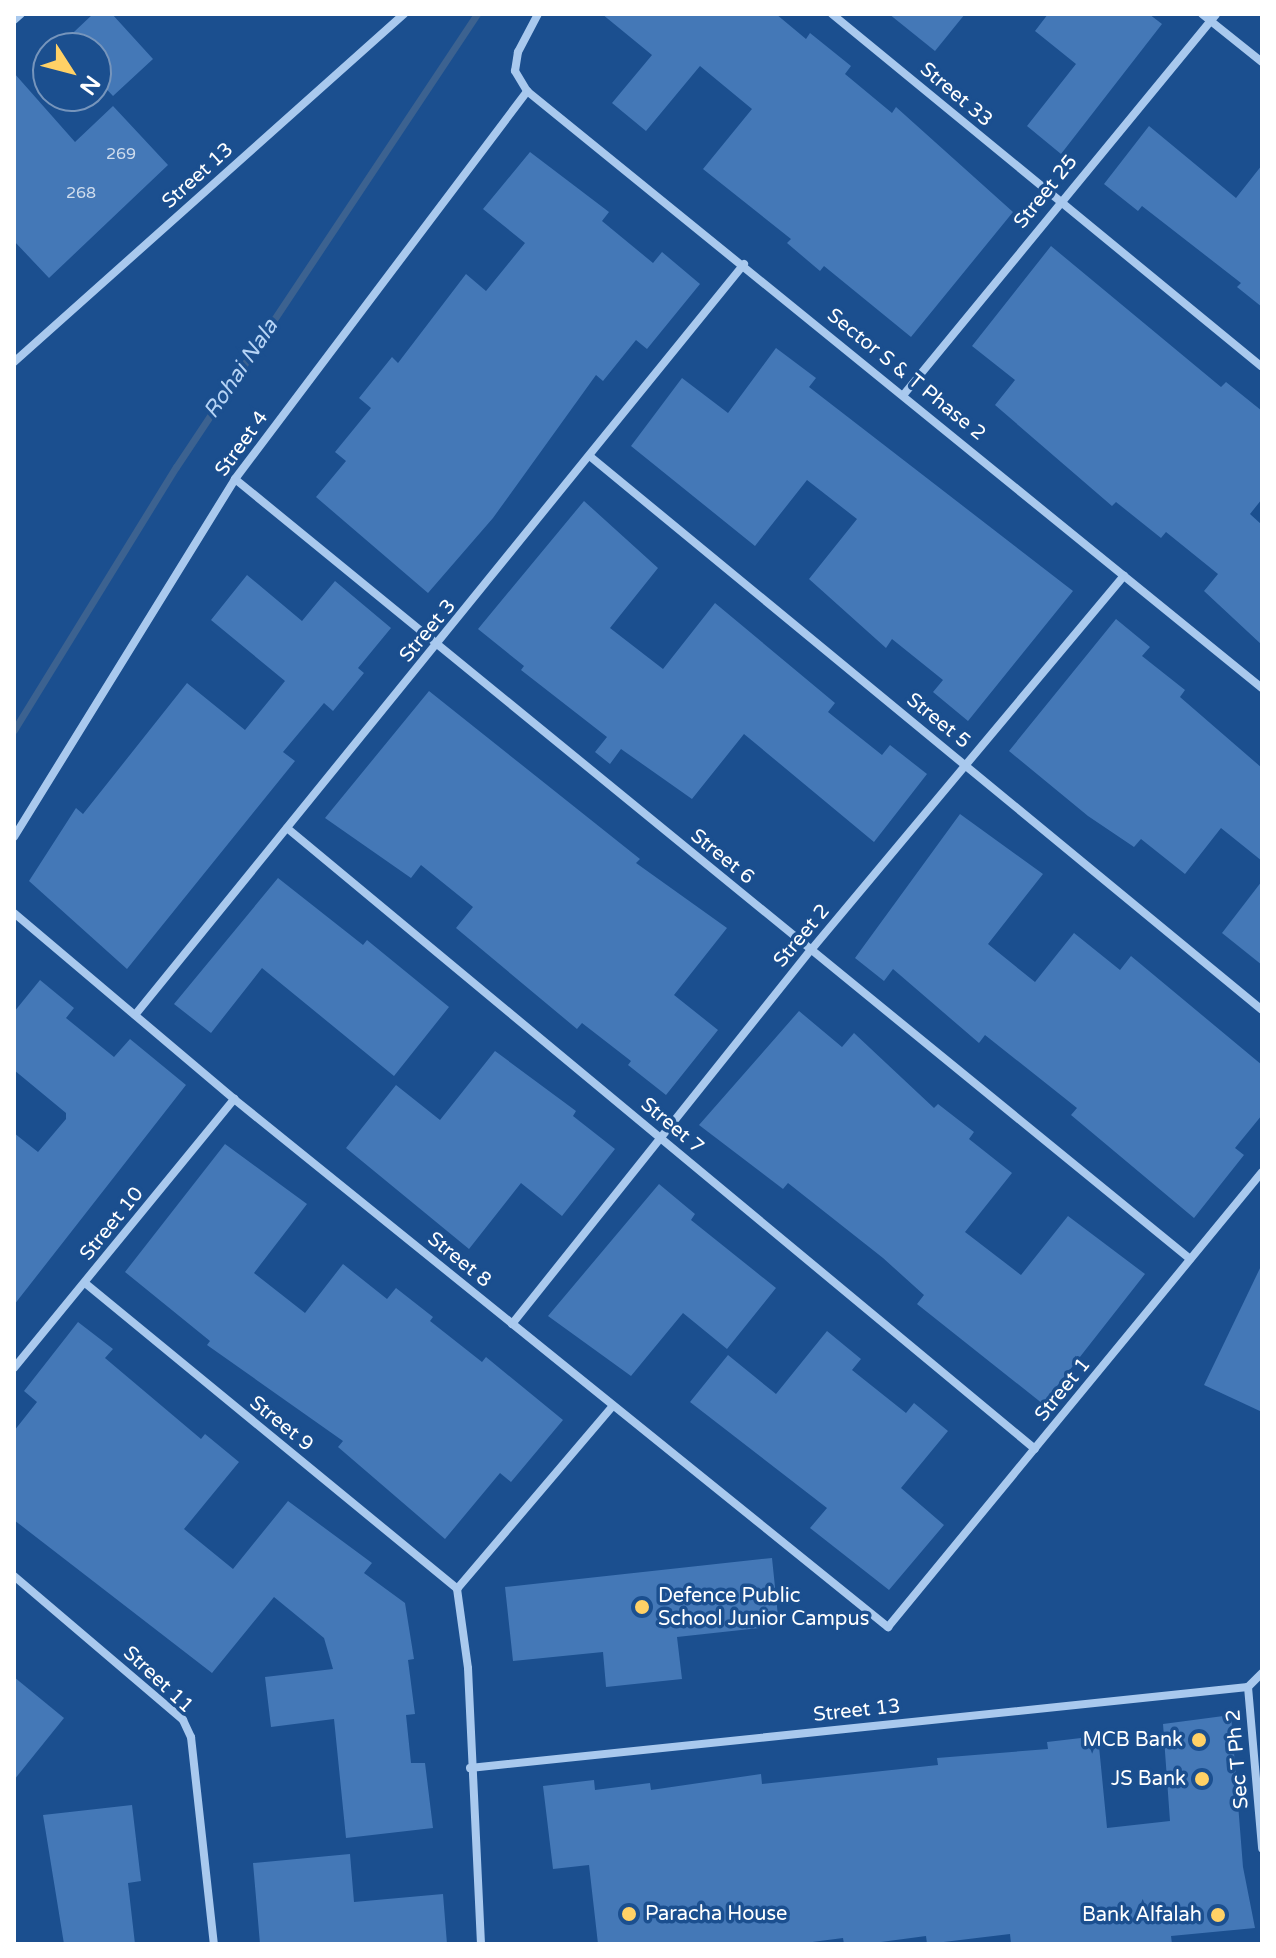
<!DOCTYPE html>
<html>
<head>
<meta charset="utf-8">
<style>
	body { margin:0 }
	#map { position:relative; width:1276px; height:1958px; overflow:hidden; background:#1b4f8f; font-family:"Varela Round",sans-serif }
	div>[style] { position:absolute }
	.stream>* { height:7px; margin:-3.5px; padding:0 3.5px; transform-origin:3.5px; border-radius:3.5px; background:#3c6290 }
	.building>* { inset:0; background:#4478b7 }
	.street>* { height:8px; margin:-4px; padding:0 4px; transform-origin:4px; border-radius:4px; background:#a9c9ee }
	.dots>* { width:22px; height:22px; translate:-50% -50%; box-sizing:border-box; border:4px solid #1b4f8f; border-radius:50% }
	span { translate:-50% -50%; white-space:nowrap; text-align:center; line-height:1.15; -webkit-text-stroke:7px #1b4f8f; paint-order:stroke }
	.number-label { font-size:16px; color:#d0dded }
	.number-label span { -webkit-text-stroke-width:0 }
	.street-label { font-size:20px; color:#fff }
	.poi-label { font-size:20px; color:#fff }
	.left { translate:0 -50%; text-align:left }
	.right { translate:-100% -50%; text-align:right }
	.water-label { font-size:22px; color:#b5d3f5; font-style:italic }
	.frame { position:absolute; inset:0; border:16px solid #fff; pointer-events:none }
	.north { position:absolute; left:32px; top:32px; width:80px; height:80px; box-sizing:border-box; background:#1b4f8f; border:2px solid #7695bc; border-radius:50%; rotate:126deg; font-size:22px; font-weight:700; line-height:32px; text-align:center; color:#fff }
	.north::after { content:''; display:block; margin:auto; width:28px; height:36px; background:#ffd166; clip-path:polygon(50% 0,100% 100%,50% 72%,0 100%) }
</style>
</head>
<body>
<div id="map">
	<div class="stream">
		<i style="left:14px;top:730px;width:309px;rotate:-58.4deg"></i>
		<i style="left:176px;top:467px;width:544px;rotate:-56.4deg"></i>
	</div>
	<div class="building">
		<i style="clip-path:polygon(93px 14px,112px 14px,153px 59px,113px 96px,96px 78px,96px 48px,57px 48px)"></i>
		<i style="clip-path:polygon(602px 14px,776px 14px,806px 39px,810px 33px,851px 66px,845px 74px,892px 113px,896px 107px,1013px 212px,911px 337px,824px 266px,820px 271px,787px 243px,791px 239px,703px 169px,752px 109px,700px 66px,646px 131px,612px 103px,652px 55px)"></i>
		<i style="clip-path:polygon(889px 14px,965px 14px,935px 51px)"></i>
		<i style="clip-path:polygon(1048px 14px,1149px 14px,1162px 24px,1061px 154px,1027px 126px,1076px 64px,1035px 31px)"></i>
		<i style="clip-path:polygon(14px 73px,75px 142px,113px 106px,168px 165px,49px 278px,14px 241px)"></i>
		<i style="clip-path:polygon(1149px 126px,1236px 198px,1262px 165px,1262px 307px,1237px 287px,1241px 283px,1142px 206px,1138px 211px,1104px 184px)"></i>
		<i style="clip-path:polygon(530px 152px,609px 212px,602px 221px,653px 263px,662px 252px,700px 284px,647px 349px,636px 340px,603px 381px,596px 375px,493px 518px,428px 593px,316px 497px,346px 461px,335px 452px,371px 408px,359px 398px,392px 357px,398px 363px,466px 274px,486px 291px,525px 243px,483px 209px)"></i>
		<i style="clip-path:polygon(1051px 246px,1221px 387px,1226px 382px,1262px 411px,1262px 499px,1250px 514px,1262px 525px,1262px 645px,1204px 591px,1218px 574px,1166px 532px,1161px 538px,1116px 502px,1112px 506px,995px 405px,1015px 380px,972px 346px)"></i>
		<i style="clip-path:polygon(776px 348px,816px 378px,809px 387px,1073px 591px,968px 721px,933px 692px,943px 680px,892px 639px,886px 648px,809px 579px,857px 519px,807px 480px,755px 546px,631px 446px,682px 378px,728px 413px)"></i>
		<i style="clip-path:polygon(584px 501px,658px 568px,610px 628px,663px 669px,715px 603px,835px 703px,828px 712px,882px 755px,890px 745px,927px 774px,874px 842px,744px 734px,692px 799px,621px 749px,610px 764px,595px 752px,607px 737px,521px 670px,524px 666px,478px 629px)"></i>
		<i style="clip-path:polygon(247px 575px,302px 621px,335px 581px,391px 628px,358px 668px,364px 673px,333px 711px,324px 703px,283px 752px,295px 761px,127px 969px,29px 881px,76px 808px,83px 814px,187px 683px,245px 730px,285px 681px,211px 620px)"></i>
		<i style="clip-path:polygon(1116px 619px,1150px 647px,1142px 656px,1185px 690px,1180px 697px,1262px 768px,1262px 861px,1221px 828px,1185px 874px,1141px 839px,1134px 847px,1088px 816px,1009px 751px)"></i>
		<i style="clip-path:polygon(429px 691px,640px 859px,636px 863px,727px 928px,674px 995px,718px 1030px,666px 1095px,628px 1065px,631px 1061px,582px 1023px,577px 1029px,456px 928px,473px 907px,421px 865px,411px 878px,325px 818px)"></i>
		<i style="clip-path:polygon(960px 814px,1043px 874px,988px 944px,1035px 982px,1074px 933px,1120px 970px,1131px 956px,1262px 1065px,1262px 1115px,1235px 1148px,1244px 1155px,1194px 1218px,1071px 1115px,1077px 1108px,985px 1035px,979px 1043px,893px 969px,884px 981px,855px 958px)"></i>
		<i style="clip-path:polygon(278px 878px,363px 945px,367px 940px,449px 1007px,394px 1076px,262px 968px,211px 1033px,174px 1004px)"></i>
		<i style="clip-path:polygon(1262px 881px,1262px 965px,1222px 933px)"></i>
		<i style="clip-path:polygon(40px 980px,74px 1008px,66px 1018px,114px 1057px,130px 1039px,186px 1085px,14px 1305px,14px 1133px,38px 1152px,66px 1119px,66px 1113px,14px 1070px,14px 1012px)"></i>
		<i style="clip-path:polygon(799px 1011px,842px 1047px,854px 1033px,934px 1108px,938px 1104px,974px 1132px,969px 1139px,1012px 1173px,965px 1232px,1021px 1275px,1068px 1216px,1145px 1274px,1043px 1404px,917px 1304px,924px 1295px,883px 1258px,788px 1183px,783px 1189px,699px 1125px)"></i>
		<i style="clip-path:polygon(495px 1051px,576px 1111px,573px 1116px,615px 1149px,562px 1216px,521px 1183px,469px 1249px,346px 1148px,396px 1085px,440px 1120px)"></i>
		<i style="clip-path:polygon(225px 1144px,307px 1204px,254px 1273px,305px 1313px,343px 1264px,387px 1299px,396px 1288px,433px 1317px,430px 1321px,482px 1362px,486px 1357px,563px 1420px,511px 1482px,500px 1473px,445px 1539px,338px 1447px,343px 1441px,207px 1345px,210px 1341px,125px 1272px)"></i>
		<i style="clip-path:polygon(659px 1184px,695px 1214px,691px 1220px,776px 1288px,727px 1349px,683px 1313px,631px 1376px,548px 1316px)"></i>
		<i style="clip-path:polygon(1262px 1264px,1262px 1412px,1204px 1385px)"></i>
		<i style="clip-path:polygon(78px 1322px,113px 1349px,105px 1358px,201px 1439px,205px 1434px,239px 1462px,184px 1529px,233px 1569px,288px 1501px,372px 1563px,364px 1573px,405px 1603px,414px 1659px,408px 1660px,415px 1714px,406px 1715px,411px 1763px,425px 1763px,433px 1828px,346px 1838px,334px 1719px,271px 1727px,265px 1677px,333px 1669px,324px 1638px,274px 1597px,212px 1673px,14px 1520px,14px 1431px,37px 1402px,24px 1391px)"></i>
		<i style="clip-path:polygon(827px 1331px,861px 1359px,852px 1370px,906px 1413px,914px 1403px,948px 1431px,901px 1488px,944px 1525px,889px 1590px,810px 1528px,827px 1508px,690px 1402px,728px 1355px,776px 1394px)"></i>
		<i style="clip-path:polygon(772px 1558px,779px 1626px,677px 1637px,682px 1679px,606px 1687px,603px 1652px,513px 1661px,505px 1587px)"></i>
		<i style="clip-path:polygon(14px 1677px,64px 1718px,14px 1780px)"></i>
		<i style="clip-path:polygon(1231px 1715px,1243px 1867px,1255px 1928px,1171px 1936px,1172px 1944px,1011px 1944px,1010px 1934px,927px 1944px,926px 1936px,866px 1944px,844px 1944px,843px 1938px,797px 1944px,598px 1944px,589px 1865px,553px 1869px,543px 1786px,594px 1780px,595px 1790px,650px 1783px,651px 1790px,761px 1774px,762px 1784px,938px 1765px,937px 1758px,1048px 1749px,1047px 1742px,1098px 1736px,1107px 1828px,1170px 1821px,1163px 1724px)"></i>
		<i style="clip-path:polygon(132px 1805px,141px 1881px,128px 1883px,135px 1944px,64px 1944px,43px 1815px)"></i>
		<i style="clip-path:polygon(350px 1854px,354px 1902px,443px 1894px,447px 1944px,260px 1944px,253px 1863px)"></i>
	</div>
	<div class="street">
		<i style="left:538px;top:14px;width:43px;rotate:117.8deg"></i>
		<i style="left:518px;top:52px;width:19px;rotate:99deg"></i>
		<i style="left:515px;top:71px;width:23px;rotate:59deg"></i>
		<i style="left:527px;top:91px;width:947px;rotate:39.09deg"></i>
		<i style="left:832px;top:14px;width:556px;rotate:39.38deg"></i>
		<i style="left:1202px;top:14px;width:77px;rotate:38.7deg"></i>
		<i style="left:14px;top:20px;width:9px;rotate:-41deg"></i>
		<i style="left:14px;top:362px;width:523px;rotate:-41.74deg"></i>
		<i style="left:905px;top:393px;width:490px;rotate:-50.6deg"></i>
		<i style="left:592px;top:458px;width:868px;rotate:39.48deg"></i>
		<i style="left:235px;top:479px;width:1233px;rotate:39.24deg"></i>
		<i style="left:287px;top:828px;width:972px;rotate:39.7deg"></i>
		<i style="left:14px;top:837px;width:421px;rotate:-58.3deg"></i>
		<i style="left:235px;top:479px;width:486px;rotate:-53deg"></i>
		<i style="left:14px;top:913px;width:288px;rotate:40.2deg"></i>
		<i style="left:234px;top:1099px;width:841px;rotate:38.92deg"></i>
		<i style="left:888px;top:1627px;width:589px;rotate:-50.58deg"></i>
		<i style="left:135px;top:1015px;width:967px;rotate:-50.96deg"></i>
		<i style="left:85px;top:1283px;width:482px;rotate:39.4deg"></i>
		<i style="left:512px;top:1324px;width:479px;rotate:-51.4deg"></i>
		<i style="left:811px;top:950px;width:488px;rotate:-50.1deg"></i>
		<i style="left:14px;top:1368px;width:348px;rotate:-50.7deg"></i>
		<i style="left:14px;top:1576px;width:222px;rotate:40.4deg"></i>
		<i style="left:183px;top:1720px;width:19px;rotate:65deg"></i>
		<i style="left:191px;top:1737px;width:208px;rotate:83.7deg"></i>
		<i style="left:1262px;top:1673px;width:20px;rotate:135deg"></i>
		<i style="left:1248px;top:1687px;width:162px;rotate:85deg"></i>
		<i style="left:470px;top:1768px;width:782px;rotate:-5.94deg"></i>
		<i style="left:481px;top:1944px;width:276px;rotate:-92.7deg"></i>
		<i style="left:468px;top:1668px;width:80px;rotate:-97.9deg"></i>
		<i style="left:457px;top:1589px;width:239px;rotate:-49.6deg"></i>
	</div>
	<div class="dots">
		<i style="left:642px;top:1607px;background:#ffd166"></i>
		<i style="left:1199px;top:1740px;background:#ffd166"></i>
		<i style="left:1202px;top:1779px;background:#ffd166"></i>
		<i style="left:629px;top:1914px;background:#ffd166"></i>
		<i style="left:1218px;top:1915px;background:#ffd166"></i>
	</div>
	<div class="number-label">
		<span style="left:121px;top:154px">269</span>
		<span style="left:81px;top:193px">268</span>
	</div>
	<div class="street-label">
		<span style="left:956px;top:95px;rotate:40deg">Street 33</span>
		<span style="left:198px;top:176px;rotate:-42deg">Street 13</span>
		<span style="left:1046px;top:192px;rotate:-51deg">Street 25</span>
		<span style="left:906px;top:375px;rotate:39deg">Sector S &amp; T Phase 2</span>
		<span style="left:242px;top:444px;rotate:-54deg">Street 4</span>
		<span style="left:428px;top:631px;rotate:-50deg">Street 3</span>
		<span style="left:938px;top:721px;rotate:39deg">Street 5</span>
		<span style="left:722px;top:857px;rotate:39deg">Street 6</span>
		<span style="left:802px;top:936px;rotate:-50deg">Street 2</span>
		<span style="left:672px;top:1126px;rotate:40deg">Street 7</span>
		<span style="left:112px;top:1224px;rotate:-51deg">Street 10</span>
		<span style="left:459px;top:1260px;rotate:39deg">Street 8</span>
		<span style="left:1063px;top:1390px;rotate:-51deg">Street 1</span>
		<span style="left:281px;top:1424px;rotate:39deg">Street 9</span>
		<span style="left:158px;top:1680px;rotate:43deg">Street 11</span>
		<span style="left:857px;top:1711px;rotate:-6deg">Street 13</span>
		<span style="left:1238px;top:1759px;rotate:-95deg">Sec T Ph 2</span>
	</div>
	<div class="poi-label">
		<span class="left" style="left:658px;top:1608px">Defence Public<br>School Junior Campus</span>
		<span class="right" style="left:1183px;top:1740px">MCB Bank</span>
		<span class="right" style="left:1186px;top:1779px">JS Bank</span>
		<span class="left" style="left:645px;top:1914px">Paracha House</span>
		<span class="right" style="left:1202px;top:1915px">Bank Alfalah</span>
	</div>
	<div class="water-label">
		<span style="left:241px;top:369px;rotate:-56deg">Rohai Nala</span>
	</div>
	<div class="frame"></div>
	<div class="north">N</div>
</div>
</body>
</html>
